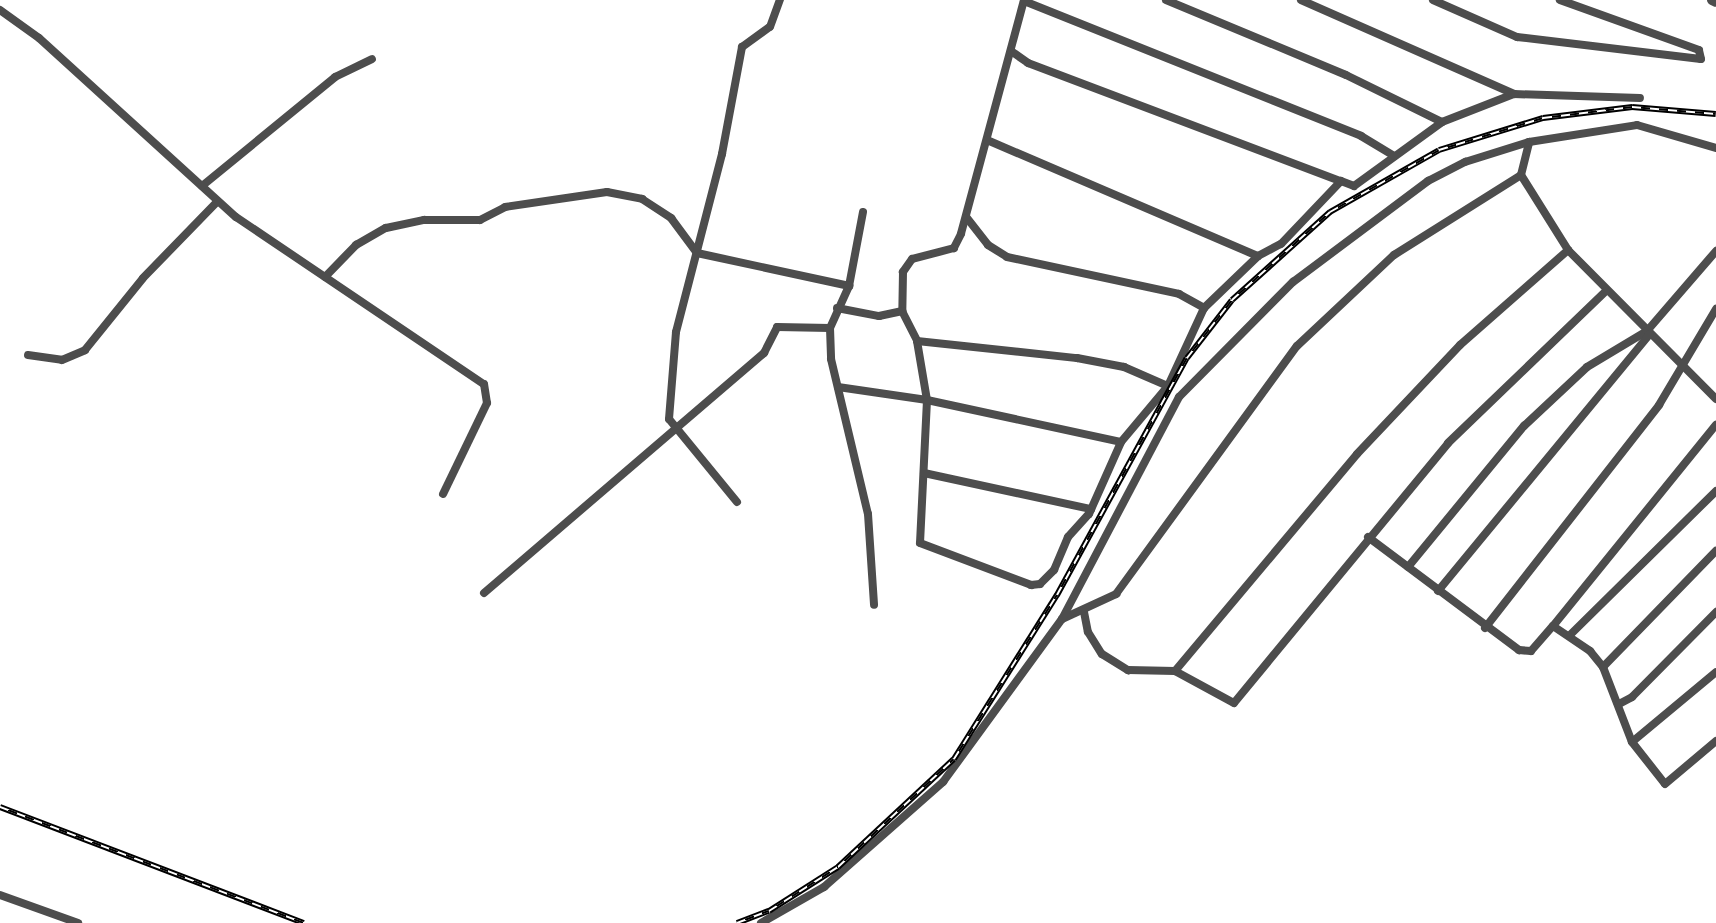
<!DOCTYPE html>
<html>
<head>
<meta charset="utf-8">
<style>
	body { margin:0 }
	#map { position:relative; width:1716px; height:923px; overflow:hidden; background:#fff; font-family:Commissioner,sans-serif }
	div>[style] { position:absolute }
	.minor>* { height:8px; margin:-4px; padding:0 4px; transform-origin:4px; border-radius:4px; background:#4d4d4d }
	.tertiary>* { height:10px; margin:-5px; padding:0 5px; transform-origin:5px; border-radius:5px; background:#4d4d4d }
	.rail>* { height:6px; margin-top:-3px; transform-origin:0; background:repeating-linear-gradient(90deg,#fff 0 9px,#000 0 18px); box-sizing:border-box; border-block:2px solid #000 }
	span { translate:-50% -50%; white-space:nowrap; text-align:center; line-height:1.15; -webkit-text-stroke:8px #fff; paint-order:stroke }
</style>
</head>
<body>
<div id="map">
	<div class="minor">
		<i style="left:1024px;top:0;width:242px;rotate:105.1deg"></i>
		<i style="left:961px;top:234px;width:16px;rotate:117deg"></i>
		<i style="left:954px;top:248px;width:43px;rotate:165.3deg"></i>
		<i style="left:912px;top:259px;width:16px;rotate:125deg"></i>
		<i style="left:903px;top:272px;width:39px;rotate:91deg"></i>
		<i style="left:902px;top:311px;width:34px;rotate:63deg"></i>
		<i style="left:917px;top:341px;width:60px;rotate:80.4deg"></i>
		<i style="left:927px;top:400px;width:143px;rotate:92.8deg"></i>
		<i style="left:920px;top:543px;width:119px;rotate:20.7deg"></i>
		<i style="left:1031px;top:585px;width:9px;rotate:-6deg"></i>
		<i style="left:1040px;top:584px;width:20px;rotate:-45deg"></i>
		<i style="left:1054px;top:570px;width:36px;rotate:-67deg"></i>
		<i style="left:1068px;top:537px;width:31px;rotate:-48deg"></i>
		<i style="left:1089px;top:514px;width:79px;rotate:-66deg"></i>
		<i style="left:1121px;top:442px;width:73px;rotate:-50deg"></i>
		<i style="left:1168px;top:386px;width:86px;rotate:-65.2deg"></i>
		<i style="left:1204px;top:308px;width:75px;rotate:-43.9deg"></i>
		<i style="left:1258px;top:256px;width:26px;rotate:-28deg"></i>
		<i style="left:1281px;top:244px;width:87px;rotate:-46.4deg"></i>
		<i style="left:1341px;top:181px;width:14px;rotate:21deg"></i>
		<i style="left:1354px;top:186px;width:109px;rotate:-36deg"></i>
		<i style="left:1442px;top:122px;width:77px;rotate:-21.3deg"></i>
		<i style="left:1514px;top:94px;width:126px;rotate:1.8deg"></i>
		<i style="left:1166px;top:0;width:195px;rotate:22.6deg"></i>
		<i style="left:1346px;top:75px;width:107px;rotate:26.1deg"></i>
		<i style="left:1301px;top:0;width:233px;rotate:23.8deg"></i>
		<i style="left:1433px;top:0;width:92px;rotate:23.8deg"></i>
		<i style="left:1517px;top:37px;width:185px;rotate:6.8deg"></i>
		<i style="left:1701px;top:59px;width:9px;rotate:-103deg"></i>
		<i style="left:1699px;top:50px;width:148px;rotate:-160.2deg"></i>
		<i style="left:1024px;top:1px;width:363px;rotate:21.8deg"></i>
		<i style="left:1361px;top:136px;width:39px;rotate:31deg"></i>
		<i style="left:0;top:10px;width:48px;rotate:35.7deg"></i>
		<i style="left:39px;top:38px;width:266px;rotate:42.3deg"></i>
		<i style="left:236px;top:217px;width:299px;rotate:34deg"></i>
		<i style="left:484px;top:384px;width:19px;rotate:81deg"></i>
		<i style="left:487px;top:403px;width:101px;rotate:115.8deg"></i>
		<i style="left:1011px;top:51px;width:21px;rotate:35deg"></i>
		<i style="left:1028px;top:63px;width:335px;rotate:20.7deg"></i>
		<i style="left:987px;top:140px;width:295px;rotate:23.2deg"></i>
		<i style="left:1521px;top:175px;width:89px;rotate:57.9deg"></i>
		<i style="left:1568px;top:250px;width:210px;rotate:45.2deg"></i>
		<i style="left:202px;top:186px;width:172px;rotate:-39.3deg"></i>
		<i style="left:335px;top:77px;width:41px;rotate:-25.9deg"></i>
		<i style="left:863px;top:212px;width:75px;rotate:100.7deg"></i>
		<i style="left:849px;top:286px;width:46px;rotate:114.3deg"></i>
		<i style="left:830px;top:328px;width:31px;rotate:88deg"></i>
		<i style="left:831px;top:359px;width:159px;rotate:76.6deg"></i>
		<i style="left:868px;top:514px;width:91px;rotate:86.2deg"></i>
		<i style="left:967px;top:218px;width:34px;rotate:52deg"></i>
		<i style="left:988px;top:245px;width:22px;rotate:32deg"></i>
		<i style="left:1007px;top:257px;width:176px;rotate:12.1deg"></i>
		<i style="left:1179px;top:294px;width:29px;rotate:29deg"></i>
		<i style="left:325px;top:277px;width:45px;rotate:-45.9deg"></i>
		<i style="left:356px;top:245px;width:34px;rotate:-30deg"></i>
		<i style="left:386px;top:228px;width:39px;rotate:-12deg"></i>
		<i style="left:424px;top:220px;width:56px"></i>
		<i style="left:480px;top:220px;width:28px;rotate:-27deg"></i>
		<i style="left:505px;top:207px;width:103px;rotate:-8.4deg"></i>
		<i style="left:607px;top:192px;width:36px;rotate:11deg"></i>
		<i style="left:642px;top:199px;width:35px;rotate:33deg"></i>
		<i style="left:671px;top:218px;width:44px;rotate:53.4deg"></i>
		<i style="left:697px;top:253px;width:156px;rotate:12.2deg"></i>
		<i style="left:837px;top:308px;width:43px;rotate:10.8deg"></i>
		<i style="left:879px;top:316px;width:24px;rotate:-12deg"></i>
		<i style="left:917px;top:341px;width:161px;rotate:6.1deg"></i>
		<i style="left:1077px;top:358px;width:48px;rotate:10.8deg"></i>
		<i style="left:1124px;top:367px;width:48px;rotate:23.4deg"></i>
		<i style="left:28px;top:355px;width:34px;rotate:8deg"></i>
		<i style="left:62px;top:360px;width:25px;rotate:-23deg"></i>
		<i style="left:85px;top:350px;width:92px;rotate:-51.1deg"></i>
		<i style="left:143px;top:278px;width:107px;rotate:-45.8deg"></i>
		<i style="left:838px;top:387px;width:90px;rotate:8.3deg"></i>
		<i style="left:927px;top:400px;width:198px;rotate:12.2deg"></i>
		<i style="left:924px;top:473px;width:171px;rotate:12.2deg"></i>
		<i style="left:737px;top:502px;width:107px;rotate:-129.3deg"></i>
		<i style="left:669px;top:419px;width:87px;rotate:-85.4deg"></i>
		<i style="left:676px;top:332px;width:184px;rotate:-75.5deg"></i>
		<i style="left:722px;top:154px;width:109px;rotate:-79.4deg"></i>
		<i style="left:742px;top:47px;width:34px;rotate:-36deg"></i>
		<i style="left:770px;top:27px;width:29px;rotate:-70deg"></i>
		<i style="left:1368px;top:537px;width:189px;rotate:36.8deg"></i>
		<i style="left:1519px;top:650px;width:12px;rotate:5deg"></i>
		<i style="left:1531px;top:651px;width:33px;rotate:-49deg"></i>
		<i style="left:1553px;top:626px;width:45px;rotate:34deg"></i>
		<i style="left:1590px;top:651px;width:21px;rotate:51deg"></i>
		<i style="left:1603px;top:667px;width:80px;rotate:68.9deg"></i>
		<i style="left:1632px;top:742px;width:53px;rotate:51.8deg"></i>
		<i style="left:1665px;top:784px;width:67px;rotate:-40.1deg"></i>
		<i style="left:1408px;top:567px;width:183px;rotate:-50.6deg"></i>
		<i style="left:1524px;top:426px;width:86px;rotate:-43.1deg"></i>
		<i style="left:1587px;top:367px;width:70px;rotate:-31deg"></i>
		<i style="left:1647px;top:331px;width:106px;rotate:-49.2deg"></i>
		<i style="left:1438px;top:591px;width:333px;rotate:-50.5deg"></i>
		<i style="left:484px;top:593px;width:369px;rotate:-40.6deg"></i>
		<i style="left:764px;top:353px;width:29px;rotate:-63deg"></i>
		<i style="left:777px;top:327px;width:53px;rotate:1.1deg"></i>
		<i style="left:1084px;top:612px;width:20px;rotate:79deg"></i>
		<i style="left:1088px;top:632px;width:26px;rotate:58deg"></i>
		<i style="left:1102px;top:654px;width:31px;rotate:32deg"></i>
		<i style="left:1128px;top:670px;width:47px;rotate:1.2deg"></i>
		<i style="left:1175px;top:671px;width:67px;rotate:28.5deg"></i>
		<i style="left:1234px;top:703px;width:337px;rotate:-50.5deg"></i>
		<i style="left:1448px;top:443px;width:219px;rotate:-43.9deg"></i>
		<i style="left:1062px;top:619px;width:60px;rotate:-24.8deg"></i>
		<i style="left:1116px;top:594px;width:307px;rotate:-53.9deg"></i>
		<i style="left:1297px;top:346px;width:133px;rotate:-43.2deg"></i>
		<i style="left:1394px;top:255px;width:150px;rotate:-32.2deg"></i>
		<i style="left:1521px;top:175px;width:34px;rotate:-76deg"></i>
		<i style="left:1553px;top:626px;width:259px;rotate:-51deg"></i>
		<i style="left:1485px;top:628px;width:283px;rotate:-52deg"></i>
		<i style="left:1659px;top:405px;width:112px;rotate:-59.3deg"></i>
		<i style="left:1570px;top:635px;width:205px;rotate:-44.6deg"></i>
		<i style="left:1603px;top:667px;width:162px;rotate:-45.8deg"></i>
		<i style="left:1175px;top:671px;width:283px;rotate:-50deg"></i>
		<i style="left:1357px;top:454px;width:150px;rotate:-46.6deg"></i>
		<i style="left:1460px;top:345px;width:144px;rotate:-41.3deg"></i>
		<i style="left:1619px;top:704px;width:15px;rotate:-28deg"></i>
		<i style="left:1632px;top:697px;width:120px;rotate:-45.3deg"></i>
		<i style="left:1632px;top:742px;width:109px;rotate:-39.8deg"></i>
		<i style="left:0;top:895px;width:83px;rotate:19.7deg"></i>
		<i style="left:761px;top:923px;width:73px;rotate:-29.7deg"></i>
		<i style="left:824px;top:887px;width:159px;rotate:-41.4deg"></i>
		<i style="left:943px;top:782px;width:202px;rotate:-53.9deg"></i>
		<i style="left:1062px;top:619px;width:251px;rotate:-62.2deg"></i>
		<i style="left:1179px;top:397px;width:162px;rotate:-45.3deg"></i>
		<i style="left:1293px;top:282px;width:169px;rotate:-36.8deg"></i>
		<i style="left:1428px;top:181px;width:42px;rotate:-27.2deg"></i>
		<i style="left:1465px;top:162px;width:67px;rotate:-17.4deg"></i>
		<i style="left:1529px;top:142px;width:109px;rotate:-8.9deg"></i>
		<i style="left:1637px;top:125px;width:82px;rotate:16.2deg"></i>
	</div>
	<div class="tertiary">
		<i style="left:1712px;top:0;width:4px;rotate:27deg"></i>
	</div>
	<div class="rail">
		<i style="left:0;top:807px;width:325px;rotate:20.9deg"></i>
		<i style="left:737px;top:923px;width:34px;rotate:-21deg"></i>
		<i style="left:769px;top:911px;width:82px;rotate:-32.5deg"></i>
		<i style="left:838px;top:867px;width:158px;rotate:-43deg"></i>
		<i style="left:954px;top:759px;width:194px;rotate:-57.9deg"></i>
		<i style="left:1057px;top:595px;width:270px;rotate:-61.3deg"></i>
		<i style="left:1187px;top:358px;width:73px;rotate:-52.2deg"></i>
		<i style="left:1232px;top:300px;width:132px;rotate:-41.9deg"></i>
		<i style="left:1330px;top:212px;width:125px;rotate:-29.6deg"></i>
		<i style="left:1439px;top:150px;width:109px;rotate:-17.1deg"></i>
		<i style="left:1543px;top:118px;width:90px;rotate:-7deg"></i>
		<i style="left:1632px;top:107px;width:84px;rotate:4.8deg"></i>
	</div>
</div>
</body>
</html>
